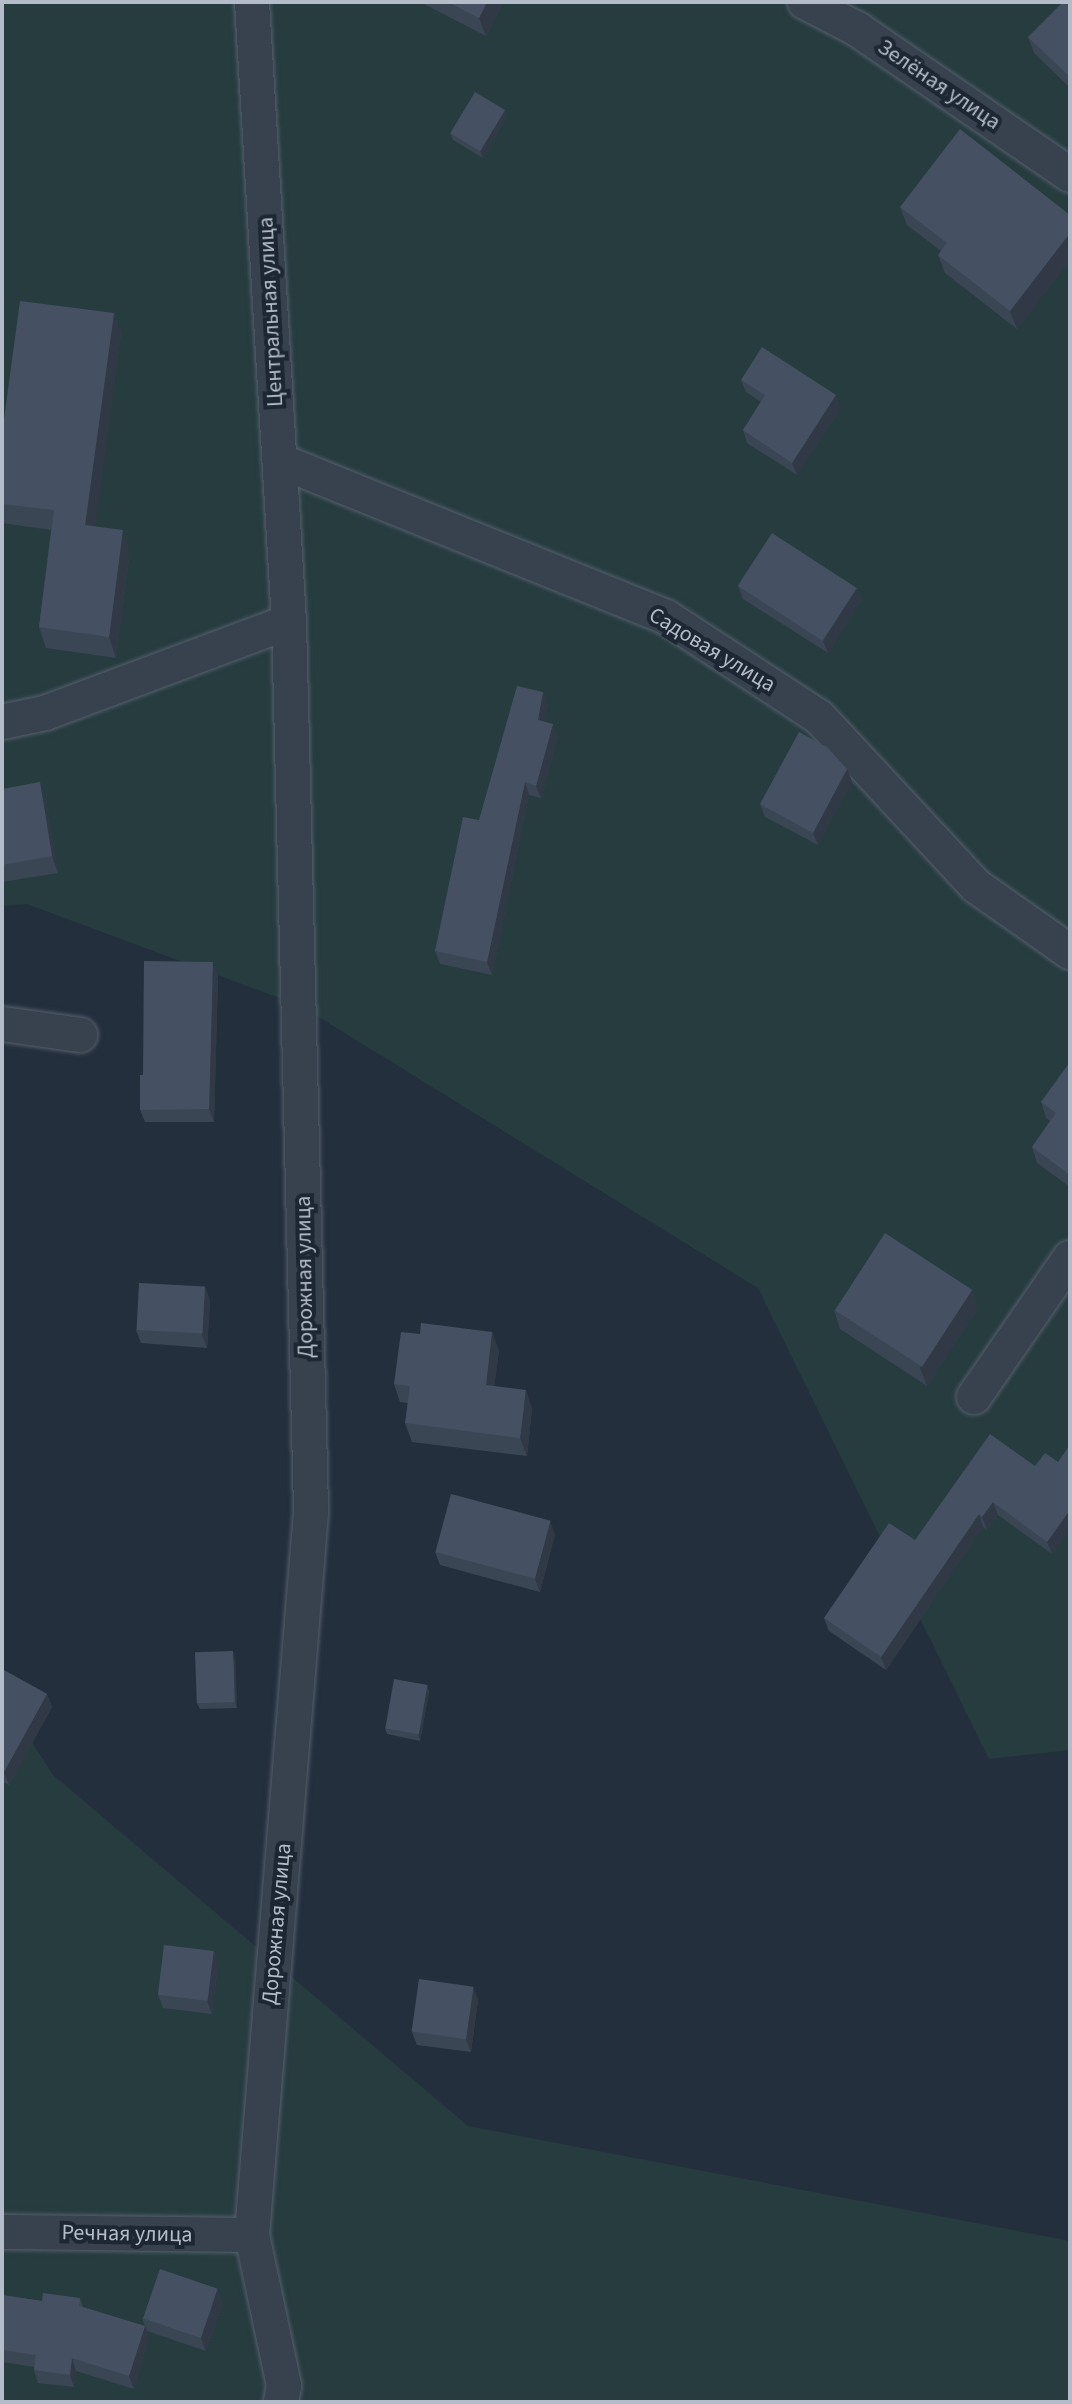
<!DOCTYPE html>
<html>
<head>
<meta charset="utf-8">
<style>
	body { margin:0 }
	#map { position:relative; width:1072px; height:2404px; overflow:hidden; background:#242f3e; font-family:"Source Sans 3",sans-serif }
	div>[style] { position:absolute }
	.green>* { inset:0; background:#263c3f }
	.roads { filter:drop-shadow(0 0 2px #565f6c) drop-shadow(0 0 2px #565f6c) }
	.minor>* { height:34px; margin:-17px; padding:0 17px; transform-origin:17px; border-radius:17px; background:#38414e }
	.wall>* { inset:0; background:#3b4654 }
	.shaded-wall>* { inset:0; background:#303945 }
	.building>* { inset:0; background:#455162; transform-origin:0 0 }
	span { translate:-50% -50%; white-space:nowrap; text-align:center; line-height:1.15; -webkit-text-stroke:8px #1d2633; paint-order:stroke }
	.street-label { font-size:22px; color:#b4bcc9 }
	.frame { position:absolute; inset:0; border:4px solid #b4bcc9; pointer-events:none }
</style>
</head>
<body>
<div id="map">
	<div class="green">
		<i style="clip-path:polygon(2px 2px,1070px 2px,1070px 1750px,989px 1759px,758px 1288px,301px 1006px,27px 904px,2px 906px)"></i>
		<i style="clip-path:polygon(2px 1695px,53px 1775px,468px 2126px,1070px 2241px,1070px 2402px,2px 2402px)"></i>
	</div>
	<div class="roads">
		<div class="minor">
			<i style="left:252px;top:2px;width:621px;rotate:86.58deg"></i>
			<i style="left:289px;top:622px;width:890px;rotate:88.58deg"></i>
			<i style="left:311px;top:1512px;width:725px;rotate:94.67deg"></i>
			<i style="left:252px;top:2235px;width:154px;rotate:78deg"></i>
			<i style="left:284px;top:2386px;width:16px;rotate:101deg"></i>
			<i style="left:805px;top:2px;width:59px;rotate:27.4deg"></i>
			<i style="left:857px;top:29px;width:258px;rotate:34.4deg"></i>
			<i style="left:280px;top:461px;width:416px;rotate:22deg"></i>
			<i style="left:666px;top:617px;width:183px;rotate:33.2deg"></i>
			<i style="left:819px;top:717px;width:231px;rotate:47.1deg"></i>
			<i style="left:976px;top:886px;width:115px;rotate:35.1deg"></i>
			<i style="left:2px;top:722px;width:44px;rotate:-11.8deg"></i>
			<i style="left:45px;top:713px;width:260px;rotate:-20.5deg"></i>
			<i style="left:2px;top:1024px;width:79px;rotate:8deg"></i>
			<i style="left:974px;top:1397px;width:169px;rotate:-55.4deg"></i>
			<i style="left:2px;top:2232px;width:250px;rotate:0.7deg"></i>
		</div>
	</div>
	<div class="wall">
		<i style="clip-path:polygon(420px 2px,503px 2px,486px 36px)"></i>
		<i style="clip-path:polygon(1070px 2px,1070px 88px,1034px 53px,1028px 37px)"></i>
		<i style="clip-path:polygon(505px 110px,507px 117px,483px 158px,453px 140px,450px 133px)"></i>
		<i style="clip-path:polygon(900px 207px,1070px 215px,1070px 260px,1017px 329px,945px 273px,938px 255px,941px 251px,907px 225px)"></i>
		<i style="clip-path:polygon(114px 313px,121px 334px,95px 526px,130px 551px,116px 658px,46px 648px,39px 627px,51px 530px,2px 523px,2px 418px,4px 419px)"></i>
		<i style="clip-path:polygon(741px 380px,841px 408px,797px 475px,747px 443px,743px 430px,761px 402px,746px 392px)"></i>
		<i style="clip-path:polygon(738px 586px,857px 588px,862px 600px,828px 653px,743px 599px)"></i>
		<i style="clip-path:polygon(543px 692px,548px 705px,544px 722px,553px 724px,558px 737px,541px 798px,529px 795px,492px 975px,440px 964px,435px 951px,479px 820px)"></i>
		<i style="clip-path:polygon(847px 769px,852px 782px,818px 845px,765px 817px,760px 804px)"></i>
		<i style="clip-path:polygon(2px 789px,46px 799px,58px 873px,2px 882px)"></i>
		<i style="clip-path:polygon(218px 975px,214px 1122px,145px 1122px,140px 1110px,143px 1075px)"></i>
		<i style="clip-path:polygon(1070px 1062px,1070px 1187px,1037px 1163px,1032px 1147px,1050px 1121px,1046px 1118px,1041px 1102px)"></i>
		<i style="clip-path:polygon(205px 1287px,210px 1300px,207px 1348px,141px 1343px,136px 1330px)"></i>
		<i style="clip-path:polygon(972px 1290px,978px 1309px,927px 1386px,840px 1329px,834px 1310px)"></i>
		<i style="clip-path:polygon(492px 1332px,499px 1351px,494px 1386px,532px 1408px,527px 1456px,412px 1442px,405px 1423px,408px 1403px,400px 1402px,394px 1384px,420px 1334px)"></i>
		<i style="clip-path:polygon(1070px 1445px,1070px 1530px,1052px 1554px,998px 1515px,987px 1530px,983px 1527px,886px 1670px,829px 1631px,824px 1618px,915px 1540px,1035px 1466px,1058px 1462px)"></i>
		<i style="clip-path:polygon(555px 1534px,540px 1592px,440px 1565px,435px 1552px)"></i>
		<i style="clip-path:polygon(235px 1658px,237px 1708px,200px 1709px,197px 1703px)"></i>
		<i style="clip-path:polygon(2px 1669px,47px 1694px,52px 1707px,9px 1785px,2px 1781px)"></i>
		<i style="clip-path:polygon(427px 1685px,429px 1692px,420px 1741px,387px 1734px,385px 1728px)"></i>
		<i style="clip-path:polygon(214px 1951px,218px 1964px,212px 2014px,163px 2008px,158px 1995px)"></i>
		<i style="clip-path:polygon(473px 1987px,478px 2000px,471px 2052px,417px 2045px,412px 2032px)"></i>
		<i style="clip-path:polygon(2px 2295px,42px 2301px,80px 2298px,83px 2307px,145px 2326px,149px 2339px,134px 2389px,76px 2371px,74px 2387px,38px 2383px,34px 2370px,34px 2367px,2px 2362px)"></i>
		<i style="clip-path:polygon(223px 2302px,206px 2351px,147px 2331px,142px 2318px)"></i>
	</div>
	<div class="shaded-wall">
		<i style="clip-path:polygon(487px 2px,503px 2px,486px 36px,479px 18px)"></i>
		<i style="clip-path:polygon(505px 110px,507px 117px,483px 158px,480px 151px)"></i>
		<i style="clip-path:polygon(1070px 233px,1070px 260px,1017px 329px,1010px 311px)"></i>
		<i style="clip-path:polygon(114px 313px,121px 334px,93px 546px,85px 525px)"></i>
		<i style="clip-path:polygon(836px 395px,841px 408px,797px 475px,792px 463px)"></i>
		<i style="clip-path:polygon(123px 530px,130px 551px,116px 658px,109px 637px)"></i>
		<i style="clip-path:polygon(857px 588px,862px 600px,828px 653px,823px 641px)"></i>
		<i style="clip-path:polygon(543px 692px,548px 705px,542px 733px,538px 720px)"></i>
		<i style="clip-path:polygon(553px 724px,558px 737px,541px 798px,536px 786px)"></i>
		<i style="clip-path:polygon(847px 769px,852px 782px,818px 845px,813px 833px)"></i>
		<i style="clip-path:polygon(40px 782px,46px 799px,58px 873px,52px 856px)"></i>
		<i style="clip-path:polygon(525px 782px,529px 795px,492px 975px,487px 962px)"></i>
		<i style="clip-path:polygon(213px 962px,218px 975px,214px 1122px,209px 1109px)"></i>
		<i style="clip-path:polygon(205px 1287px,210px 1300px,207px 1348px,202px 1335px)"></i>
		<i style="clip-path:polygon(972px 1290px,978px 1309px,927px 1386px,920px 1368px)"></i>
		<i style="clip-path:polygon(492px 1332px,499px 1351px,492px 1403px,486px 1385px)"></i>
		<i style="clip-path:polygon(526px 1390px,532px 1408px,527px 1456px,520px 1438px)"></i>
		<i style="clip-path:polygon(993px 1502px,998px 1515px,987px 1530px,982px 1517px)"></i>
		<i style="clip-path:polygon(1070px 1510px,1070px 1530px,1052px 1554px,1047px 1542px)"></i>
		<i style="clip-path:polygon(979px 1514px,983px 1527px,886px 1670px,881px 1657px)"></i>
		<i style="clip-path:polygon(550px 1521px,555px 1534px,540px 1592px,535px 1579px)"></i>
		<i style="clip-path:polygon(233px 1651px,235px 1658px,237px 1708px,235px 1702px)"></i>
		<i style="clip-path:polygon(427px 1685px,429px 1692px,420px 1741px,418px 1734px)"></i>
		<i style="clip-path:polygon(47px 1694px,52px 1707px,9px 1785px,4px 1772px)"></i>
		<i style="clip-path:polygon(214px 1951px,218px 1964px,212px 2014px,207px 2001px)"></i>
		<i style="clip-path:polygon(473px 1987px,478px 2000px,471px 2052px,466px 2039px)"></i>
		<i style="clip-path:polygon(218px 2289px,223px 2302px,206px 2351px,201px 2338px)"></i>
		<i style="clip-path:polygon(145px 2326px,149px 2339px,134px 2389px,129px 2376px)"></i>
		<i style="clip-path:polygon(72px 2358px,76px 2371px,74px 2387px,70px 2375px)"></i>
	</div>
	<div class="building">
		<i style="clip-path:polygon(448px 2px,487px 2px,479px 18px)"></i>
		<i style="clip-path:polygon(1063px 2px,1070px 2px,1070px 77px,1028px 37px)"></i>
		<i style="left:475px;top:92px;width:35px;height:48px;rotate:31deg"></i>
		<i style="clip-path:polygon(960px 129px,1070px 215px,1070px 233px,1010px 311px,938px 255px,947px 243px,900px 207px)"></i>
		<i style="clip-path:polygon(20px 301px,114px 313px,85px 525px,123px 530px,109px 637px,39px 627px,54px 510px,2px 504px,2px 418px,4px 419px)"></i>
		<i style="clip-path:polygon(762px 347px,836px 395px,792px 463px,743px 430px,765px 395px,741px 380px)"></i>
		<i style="left:772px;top:533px;width:101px;height:63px;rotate:33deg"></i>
		<i style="clip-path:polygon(517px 686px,543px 692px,538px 720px,553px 724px,536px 786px,525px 782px,487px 962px,435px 951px,463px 817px,479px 820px)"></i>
		<i style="clip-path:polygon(799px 732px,827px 747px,847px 769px,813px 833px,760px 804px)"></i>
		<i style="clip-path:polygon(40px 782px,52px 856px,2px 865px,2px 789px)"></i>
		<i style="clip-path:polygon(144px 961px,213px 962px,209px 1109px,140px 1110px,140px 1075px,143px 1075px)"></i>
		<i style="clip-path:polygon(1070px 1062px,1070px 1175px,1032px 1147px,1056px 1113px,1041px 1102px)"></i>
		<i style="left:885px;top:1233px;width:104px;height:92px;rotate:33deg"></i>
		<i style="left:139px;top:1283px;width:66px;height:47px;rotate:3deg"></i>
		<i style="clip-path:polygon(421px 1323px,492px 1332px,486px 1385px,526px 1390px,520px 1438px,405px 1423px,410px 1386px,394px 1384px,401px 1332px,420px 1334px)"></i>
		<i style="clip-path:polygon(990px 1434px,1035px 1466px,1045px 1453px,1058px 1462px,1070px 1445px,1070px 1510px,1047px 1542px,993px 1502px,982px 1517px,979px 1514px,881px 1657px,824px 1618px,889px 1523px,915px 1540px)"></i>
		<i style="left:451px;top:1494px;width:103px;height:60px;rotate:15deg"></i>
		<i style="left:233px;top:1651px;width:51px;height:38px;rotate:88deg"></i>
		<i style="clip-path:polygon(2px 1669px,47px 1694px,4px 1772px,2px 1771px)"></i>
		<i style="left:394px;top:1679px;width:34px;height:50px;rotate:10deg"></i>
		<i style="left:164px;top:1945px;width:50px;height:50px;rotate:7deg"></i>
		<i style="left:419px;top:1979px;width:55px;height:53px;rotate:8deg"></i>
		<i style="left:160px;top:2269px;width:61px;height:52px;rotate:19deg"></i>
		<i style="clip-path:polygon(43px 2293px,80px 2298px,79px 2306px,145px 2326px,129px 2376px,72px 2358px,70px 2375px,34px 2370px,36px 2355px,2px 2350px,2px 2295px,42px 2301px)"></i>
	</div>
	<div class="street-label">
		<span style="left:939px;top:85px;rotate:34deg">Зелёная улица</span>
		<span style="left:271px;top:312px;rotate:-93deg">Центральная улица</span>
		<span style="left:712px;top:650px;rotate:31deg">Садовая улица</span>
		<span style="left:305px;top:1277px;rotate:-91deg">Дорожная улица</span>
		<span style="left:277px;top:1924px;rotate:-85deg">Дорожная улица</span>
		<span style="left:127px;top:2234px;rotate:1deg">Речная улица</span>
	</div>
	<div class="frame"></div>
</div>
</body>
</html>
